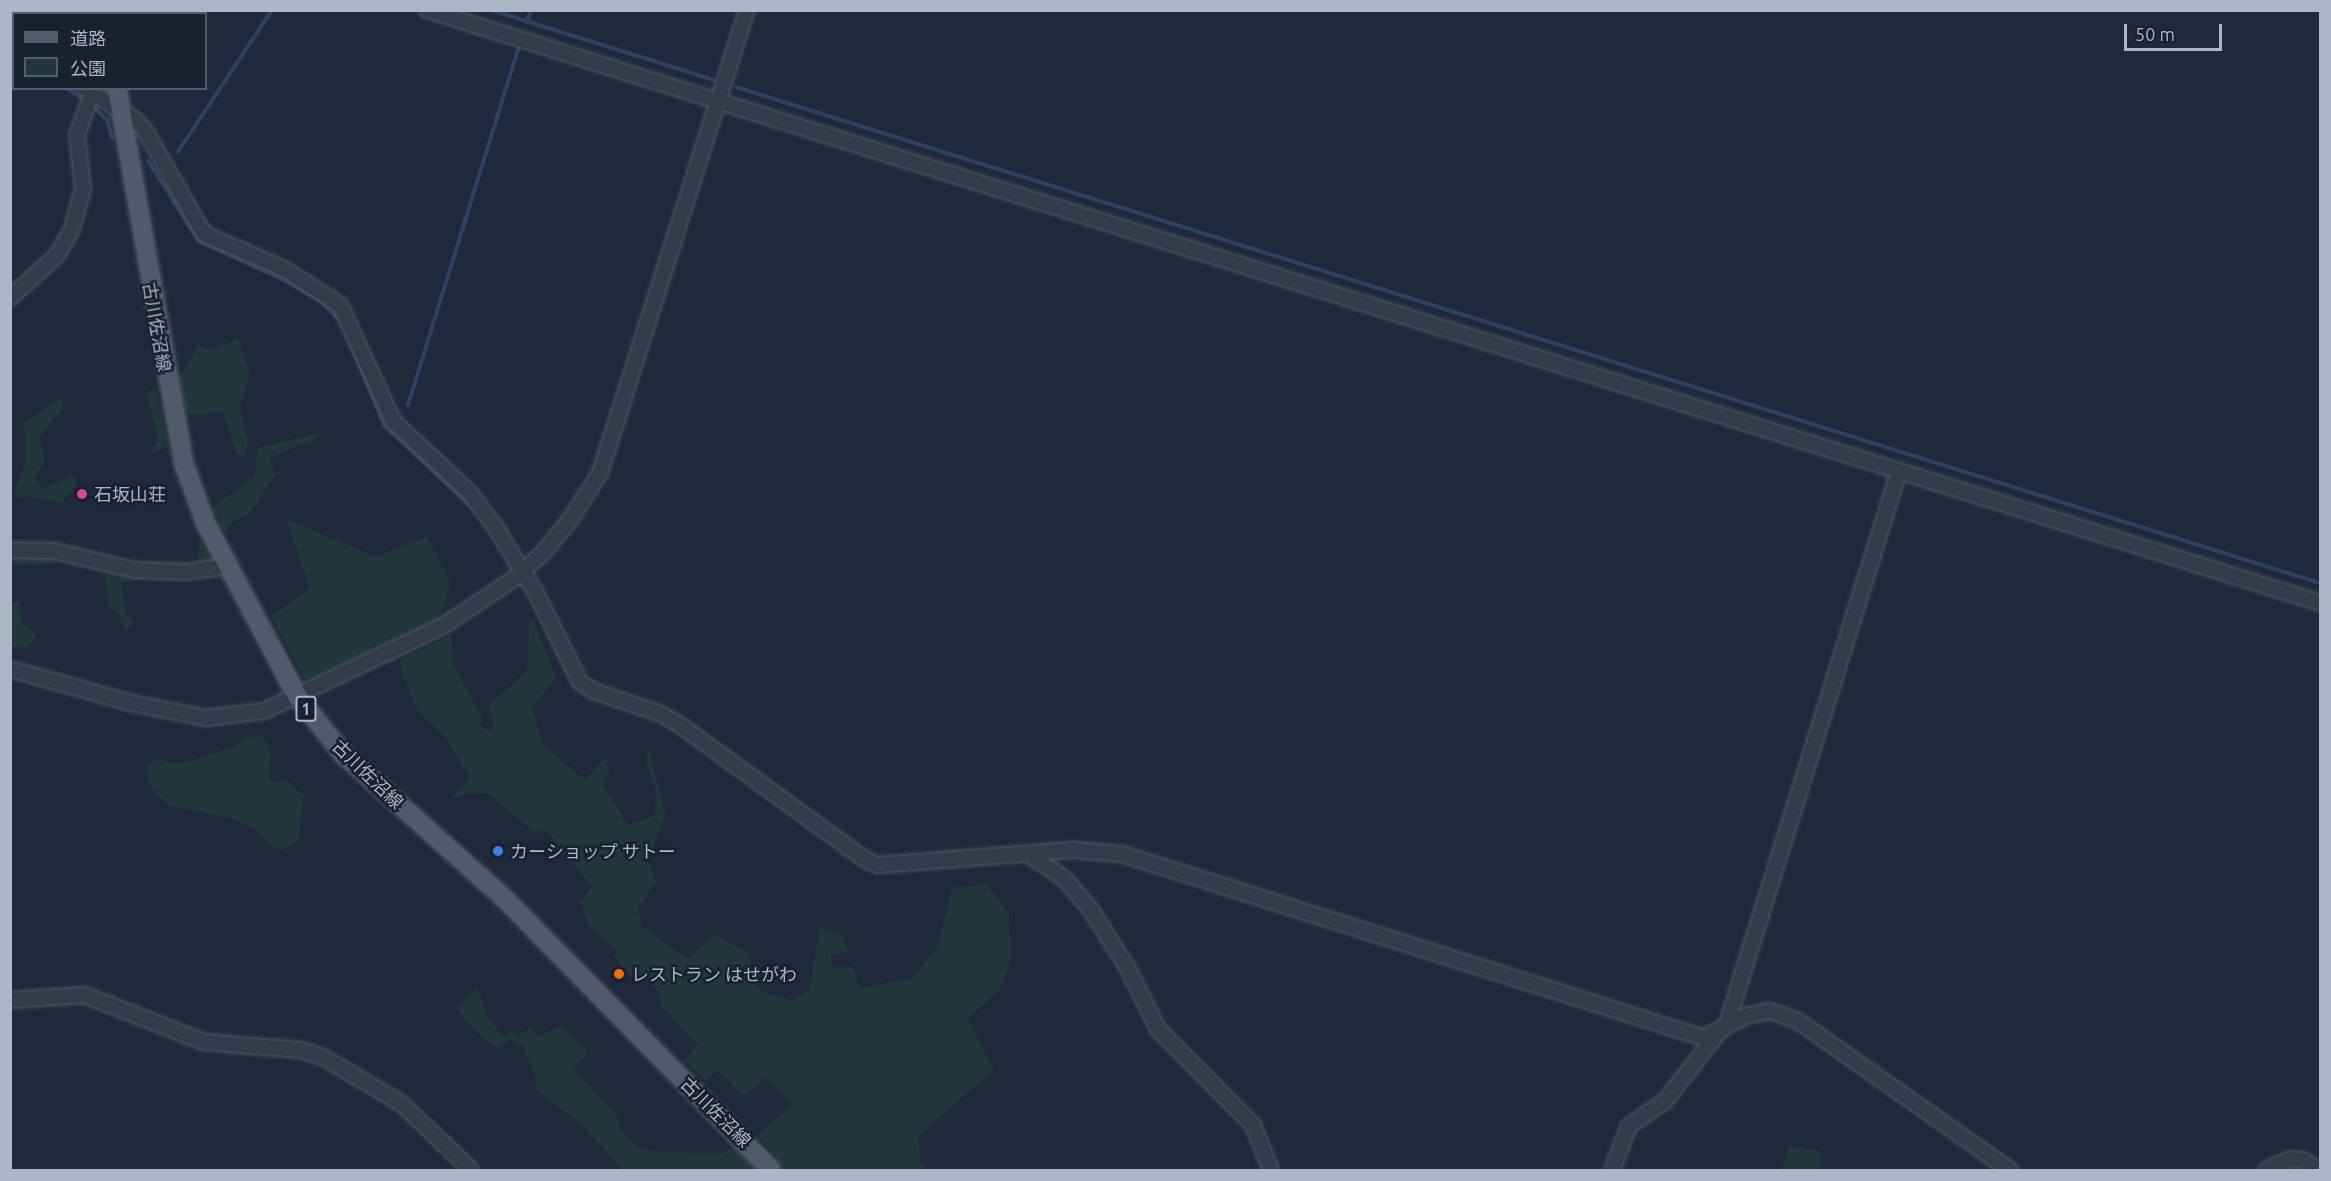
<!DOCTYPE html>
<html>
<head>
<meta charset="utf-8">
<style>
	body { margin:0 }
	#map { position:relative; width:2331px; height:1181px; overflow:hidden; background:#1f293b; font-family:Ubuntu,"Noto Sans JP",sans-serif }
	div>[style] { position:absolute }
	.green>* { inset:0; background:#21373c }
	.stream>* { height:4px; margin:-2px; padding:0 2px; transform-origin:2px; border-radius:2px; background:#2f4162 }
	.roads { filter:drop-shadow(0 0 2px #4d5665) drop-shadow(0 0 2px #4d5665) }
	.minor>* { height:14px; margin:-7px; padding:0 7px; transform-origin:7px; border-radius:7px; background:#333b4b }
	.major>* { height:18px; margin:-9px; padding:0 9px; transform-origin:9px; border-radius:9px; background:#505a6b }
	.dots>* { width:16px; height:16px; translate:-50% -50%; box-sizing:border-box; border:3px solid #18212f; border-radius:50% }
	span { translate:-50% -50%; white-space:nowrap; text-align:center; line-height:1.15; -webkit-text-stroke:5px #18212f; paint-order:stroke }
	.shield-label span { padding:2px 4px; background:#18212f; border:2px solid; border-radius:4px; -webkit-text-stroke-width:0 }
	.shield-label { font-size:16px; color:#adb6c7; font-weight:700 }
	.street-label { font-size:18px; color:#adb6c7 }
	.poi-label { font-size:18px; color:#adb6c7 }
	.left { translate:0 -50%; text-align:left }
	.frame { position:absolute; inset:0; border:12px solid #adb6c7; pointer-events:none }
	.legend { position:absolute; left:12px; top:12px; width:195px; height:78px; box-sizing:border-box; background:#18212f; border:2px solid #545d6c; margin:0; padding:8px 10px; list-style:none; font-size:18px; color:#adb6c7 }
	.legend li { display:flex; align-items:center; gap:12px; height:30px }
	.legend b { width:30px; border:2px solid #545d6c }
	.scale { position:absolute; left:2124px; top:24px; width:98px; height:27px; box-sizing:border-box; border:3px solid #adb6c7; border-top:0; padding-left:8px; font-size:18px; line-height:21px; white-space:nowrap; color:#adb6c7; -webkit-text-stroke:4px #18212f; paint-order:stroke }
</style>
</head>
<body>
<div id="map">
	<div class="green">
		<i style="clip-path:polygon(238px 338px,250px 375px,240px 406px,248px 444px,244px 458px,237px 454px,223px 412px,184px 416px,177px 382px,198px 345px,211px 350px)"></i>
		<i style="clip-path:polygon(155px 388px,169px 447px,149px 453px,158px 440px,147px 392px)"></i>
		<i style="clip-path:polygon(61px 397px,63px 408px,40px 437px,44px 463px,34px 477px,44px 489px,75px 475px,76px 485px,61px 503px,26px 496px,16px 499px,14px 494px,26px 461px,24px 423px)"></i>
		<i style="clip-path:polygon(319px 433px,315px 440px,270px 457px,275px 475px,248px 516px,232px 522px,225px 532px,212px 507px,254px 478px,258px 448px)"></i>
		<i style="clip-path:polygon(286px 519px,376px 557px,427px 536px,451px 584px,439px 619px,306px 681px,271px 616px,310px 589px)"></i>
		<i style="clip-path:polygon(199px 539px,213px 562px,198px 563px)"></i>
		<i style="clip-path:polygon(10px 556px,54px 557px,54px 564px,11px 565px)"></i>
		<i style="clip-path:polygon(112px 571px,149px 577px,121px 583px,126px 614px,134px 624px,125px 631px,117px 611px,109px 607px,105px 579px)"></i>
		<i style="clip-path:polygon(19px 601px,22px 622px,36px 636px,27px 648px,11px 647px,11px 603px)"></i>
		<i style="clip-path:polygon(529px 621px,533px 621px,556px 677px,532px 708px,543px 745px,585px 780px,606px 756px,609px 772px,603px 785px,628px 825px,654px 815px,657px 795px,645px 760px,649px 749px,666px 816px,647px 859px,656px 881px,638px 909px,642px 926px,688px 959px,715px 934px,749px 954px,754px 982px,763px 992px,793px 1000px,810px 989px,820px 927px,842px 936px,848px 951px,831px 955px,833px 967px,853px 967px,859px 988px,913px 978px,938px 946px,952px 888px,987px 884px,1009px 913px,1011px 960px,1000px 989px,968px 1019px,994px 1070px,919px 1135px,920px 1161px,926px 1170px,785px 1170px,757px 1135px,793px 1104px,766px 1077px,744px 1097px,718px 1070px,706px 1081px,685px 1060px,698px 1045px,662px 1007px,658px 991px,641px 976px,632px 977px,614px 957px,617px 951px,589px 925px,580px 902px,592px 887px,547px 831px,532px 831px,490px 794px,469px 793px,451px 799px,470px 778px,445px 737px,418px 711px,402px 674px,401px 659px,451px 635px,453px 664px,482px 717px,481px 726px,491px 731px,494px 724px,488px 706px,527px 671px)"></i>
		<i style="clip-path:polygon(263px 736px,271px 751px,269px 780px,277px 783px,286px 779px,304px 796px,298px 840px,283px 850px,272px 846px,254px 828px,231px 818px,170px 806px,155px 794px,148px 778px,148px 767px,155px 758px,169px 763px,187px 762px,235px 746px,245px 737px)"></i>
		<i style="clip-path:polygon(478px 988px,486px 1014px,503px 1037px,513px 1032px,517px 1037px,531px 1027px,538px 1037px,561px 1026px,588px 1053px,573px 1070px,617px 1115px,619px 1129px,637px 1147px,659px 1152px,725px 1153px,736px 1143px,756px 1170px,623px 1170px,583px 1126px,537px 1090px,533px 1069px,522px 1045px,511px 1040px,497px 1048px,476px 1032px,456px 1008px)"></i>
		<i style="clip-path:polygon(1790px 1146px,1820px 1151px,1820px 1170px,1781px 1170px)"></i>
	</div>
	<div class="stream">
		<i style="left:491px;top:10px;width:234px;rotate:17.4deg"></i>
		<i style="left:527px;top:22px;width:13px;rotate:-72deg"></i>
		<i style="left:10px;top:48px;width:4px;rotate:27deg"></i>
		<i style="left:736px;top:87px;width:1660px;rotate:17.39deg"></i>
		<i style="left:67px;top:88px;width:24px;rotate:36deg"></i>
		<i style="left:92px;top:106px;width:21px;rotate:43deg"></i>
		<i style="left:107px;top:120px;width:19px;rotate:74deg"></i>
		<i style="left:178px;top:152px;width:170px;rotate:-56.5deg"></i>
		<i style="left:148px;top:161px;width:95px;rotate:57.5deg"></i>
		<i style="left:199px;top:241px;width:91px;rotate:24.6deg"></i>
		<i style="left:282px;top:279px;width:43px;rotate:29.6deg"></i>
		<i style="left:319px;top:300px;width:29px;rotate:44deg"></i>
		<i style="left:351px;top:344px;width:87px;rotate:67.8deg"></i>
		<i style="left:384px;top:425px;width:115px;rotate:43.2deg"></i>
		<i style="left:408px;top:405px;width:375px;rotate:-72.8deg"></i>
	</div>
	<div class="roads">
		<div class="minor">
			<i style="left:90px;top:10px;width:4px;rotate:76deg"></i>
			<i style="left:427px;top:10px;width:1984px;rotate:17.39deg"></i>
			<i style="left:10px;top:37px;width:4px;rotate:27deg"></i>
			<i style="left:84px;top:88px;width:59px;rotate:31.8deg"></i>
			<i style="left:134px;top:119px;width:18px;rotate:47deg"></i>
			<i style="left:146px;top:132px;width:117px;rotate:60.4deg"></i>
			<i style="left:204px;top:234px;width:87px;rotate:23.6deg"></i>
			<i style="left:284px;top:269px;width:67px;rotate:32.7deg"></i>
			<i style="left:340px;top:305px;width:128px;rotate:65.4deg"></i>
			<i style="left:393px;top:421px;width:104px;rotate:43.1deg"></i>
			<i style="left:469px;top:492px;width:38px;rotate:53deg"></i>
			<i style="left:492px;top:522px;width:84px;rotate:58.2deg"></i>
			<i style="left:536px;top:593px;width:99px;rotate:63.7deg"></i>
			<i style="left:580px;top:682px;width:17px;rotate:33deg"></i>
			<i style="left:594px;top:691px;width:71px;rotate:18.9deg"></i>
			<i style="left:661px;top:714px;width:22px;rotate:30deg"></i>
			<i style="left:680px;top:725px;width:226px;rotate:36deg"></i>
			<i style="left:863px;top:858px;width:16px;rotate:27deg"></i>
			<i style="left:877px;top:865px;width:198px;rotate:-4.4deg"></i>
			<i style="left:1074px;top:850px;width:48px;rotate:4.8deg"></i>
			<i style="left:1122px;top:854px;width:610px;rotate:17.54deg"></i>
			<i style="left:1704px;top:1038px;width:47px;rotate:-28.2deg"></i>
			<i style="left:1745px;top:1016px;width:25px;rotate:-12deg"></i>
			<i style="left:1769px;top:1011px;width:14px;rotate:17deg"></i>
			<i style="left:1782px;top:1015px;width:17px;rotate:21deg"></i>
			<i style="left:1798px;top:1021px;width:259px;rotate:35.1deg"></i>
			<i style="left:10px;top:298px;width:65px;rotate:-42.5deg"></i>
			<i style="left:58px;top:254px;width:29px;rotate:-61deg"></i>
			<i style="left:72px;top:229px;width:42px;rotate:-75deg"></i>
			<i style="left:83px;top:188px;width:53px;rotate:-96.5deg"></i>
			<i style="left:77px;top:135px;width:44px;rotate:-69.9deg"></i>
			<i style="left:10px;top:550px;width:44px;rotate:1.3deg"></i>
			<i style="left:54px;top:551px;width:83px;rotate:13.2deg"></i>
			<i style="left:135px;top:570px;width:51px;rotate:2.2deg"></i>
			<i style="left:186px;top:572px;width:43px;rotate:-7.9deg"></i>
			<i style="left:10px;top:669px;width:126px;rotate:15.7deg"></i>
			<i style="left:131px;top:703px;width:76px;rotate:11.3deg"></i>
			<i style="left:206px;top:718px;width:58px;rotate:-6.9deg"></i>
			<i style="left:264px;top:711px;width:198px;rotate:-25.4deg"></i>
			<i style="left:443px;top:626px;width:87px;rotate:-33.7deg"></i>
			<i style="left:515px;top:578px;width:36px;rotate:-42deg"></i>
			<i style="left:542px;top:554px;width:44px;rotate:-50.5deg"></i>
			<i style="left:570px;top:520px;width:56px;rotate:-57.4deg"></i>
			<i style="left:600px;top:473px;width:486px;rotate:-72.4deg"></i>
			<i style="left:1031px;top:856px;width:41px;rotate:34.1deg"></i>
			<i style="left:1065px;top:879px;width:40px;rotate:50deg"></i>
			<i style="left:1091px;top:910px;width:67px;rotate:57.7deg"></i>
			<i style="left:1127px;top:967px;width:69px;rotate:63.4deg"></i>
			<i style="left:1158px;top:1029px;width:135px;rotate:45.3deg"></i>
			<i style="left:1253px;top:1125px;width:48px;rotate:68.2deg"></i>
			<i style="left:10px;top:1000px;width:75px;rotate:-3.8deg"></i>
			<i style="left:85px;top:995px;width:128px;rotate:21.6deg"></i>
			<i style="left:204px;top:1042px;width:97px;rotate:4.7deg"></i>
			<i style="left:301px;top:1050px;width:23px;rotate:18deg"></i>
			<i style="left:323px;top:1057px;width:92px;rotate:30.7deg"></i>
			<i style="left:402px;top:1104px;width:95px;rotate:43.7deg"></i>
			<i style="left:1727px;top:1024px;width:579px;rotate:-72.72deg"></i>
			<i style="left:1612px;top:1170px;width:47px;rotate:-68.9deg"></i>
			<i style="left:1629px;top:1126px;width:44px;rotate:-34.8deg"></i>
			<i style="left:1665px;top:1101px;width:86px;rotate:-52.1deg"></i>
			<i style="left:2266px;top:1170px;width:27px;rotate:-24deg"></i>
			<i style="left:2291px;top:1159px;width:12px;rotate:5deg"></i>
			<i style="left:2303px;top:1160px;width:18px;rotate:34deg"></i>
		</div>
		<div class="major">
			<i style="left:103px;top:10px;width:4px;rotate:90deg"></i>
			<i style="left:117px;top:88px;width:382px;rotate:79.9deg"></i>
			<i style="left:184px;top:464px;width:64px;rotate:69.9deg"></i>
			<i style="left:206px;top:524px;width:195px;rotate:62.1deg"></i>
			<i style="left:297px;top:696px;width:74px;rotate:51.6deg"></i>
			<i style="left:343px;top:754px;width:216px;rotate:41.8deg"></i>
			<i style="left:504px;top:898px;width:381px;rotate:45.5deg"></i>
		</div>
	</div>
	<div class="dots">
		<i style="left:82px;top:494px;background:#d1479c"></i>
		<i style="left:498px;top:851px;background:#3f7fe0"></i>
		<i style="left:619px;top:974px;background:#e8710a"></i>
	</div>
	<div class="shield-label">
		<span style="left:306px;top:709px">1</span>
	</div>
	<div class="street-label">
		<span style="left:157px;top:327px;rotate:80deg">古川佐沼線</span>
		<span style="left:368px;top:774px;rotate:44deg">古川佐沼線</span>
		<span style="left:716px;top:1112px;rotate:45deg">古川佐沼線</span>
	</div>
	<div class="poi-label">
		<span class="left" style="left:94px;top:494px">石坂山荘</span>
		<span class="left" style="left:510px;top:851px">カーショップ サトー</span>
		<span class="left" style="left:631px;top:974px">レストラン はせがわ</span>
	</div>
	<div class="frame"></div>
	<ul class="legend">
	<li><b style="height:8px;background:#505a6b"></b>道路</li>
	<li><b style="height:16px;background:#21373c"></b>公園</li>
	</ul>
	<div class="scale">50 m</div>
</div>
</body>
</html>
